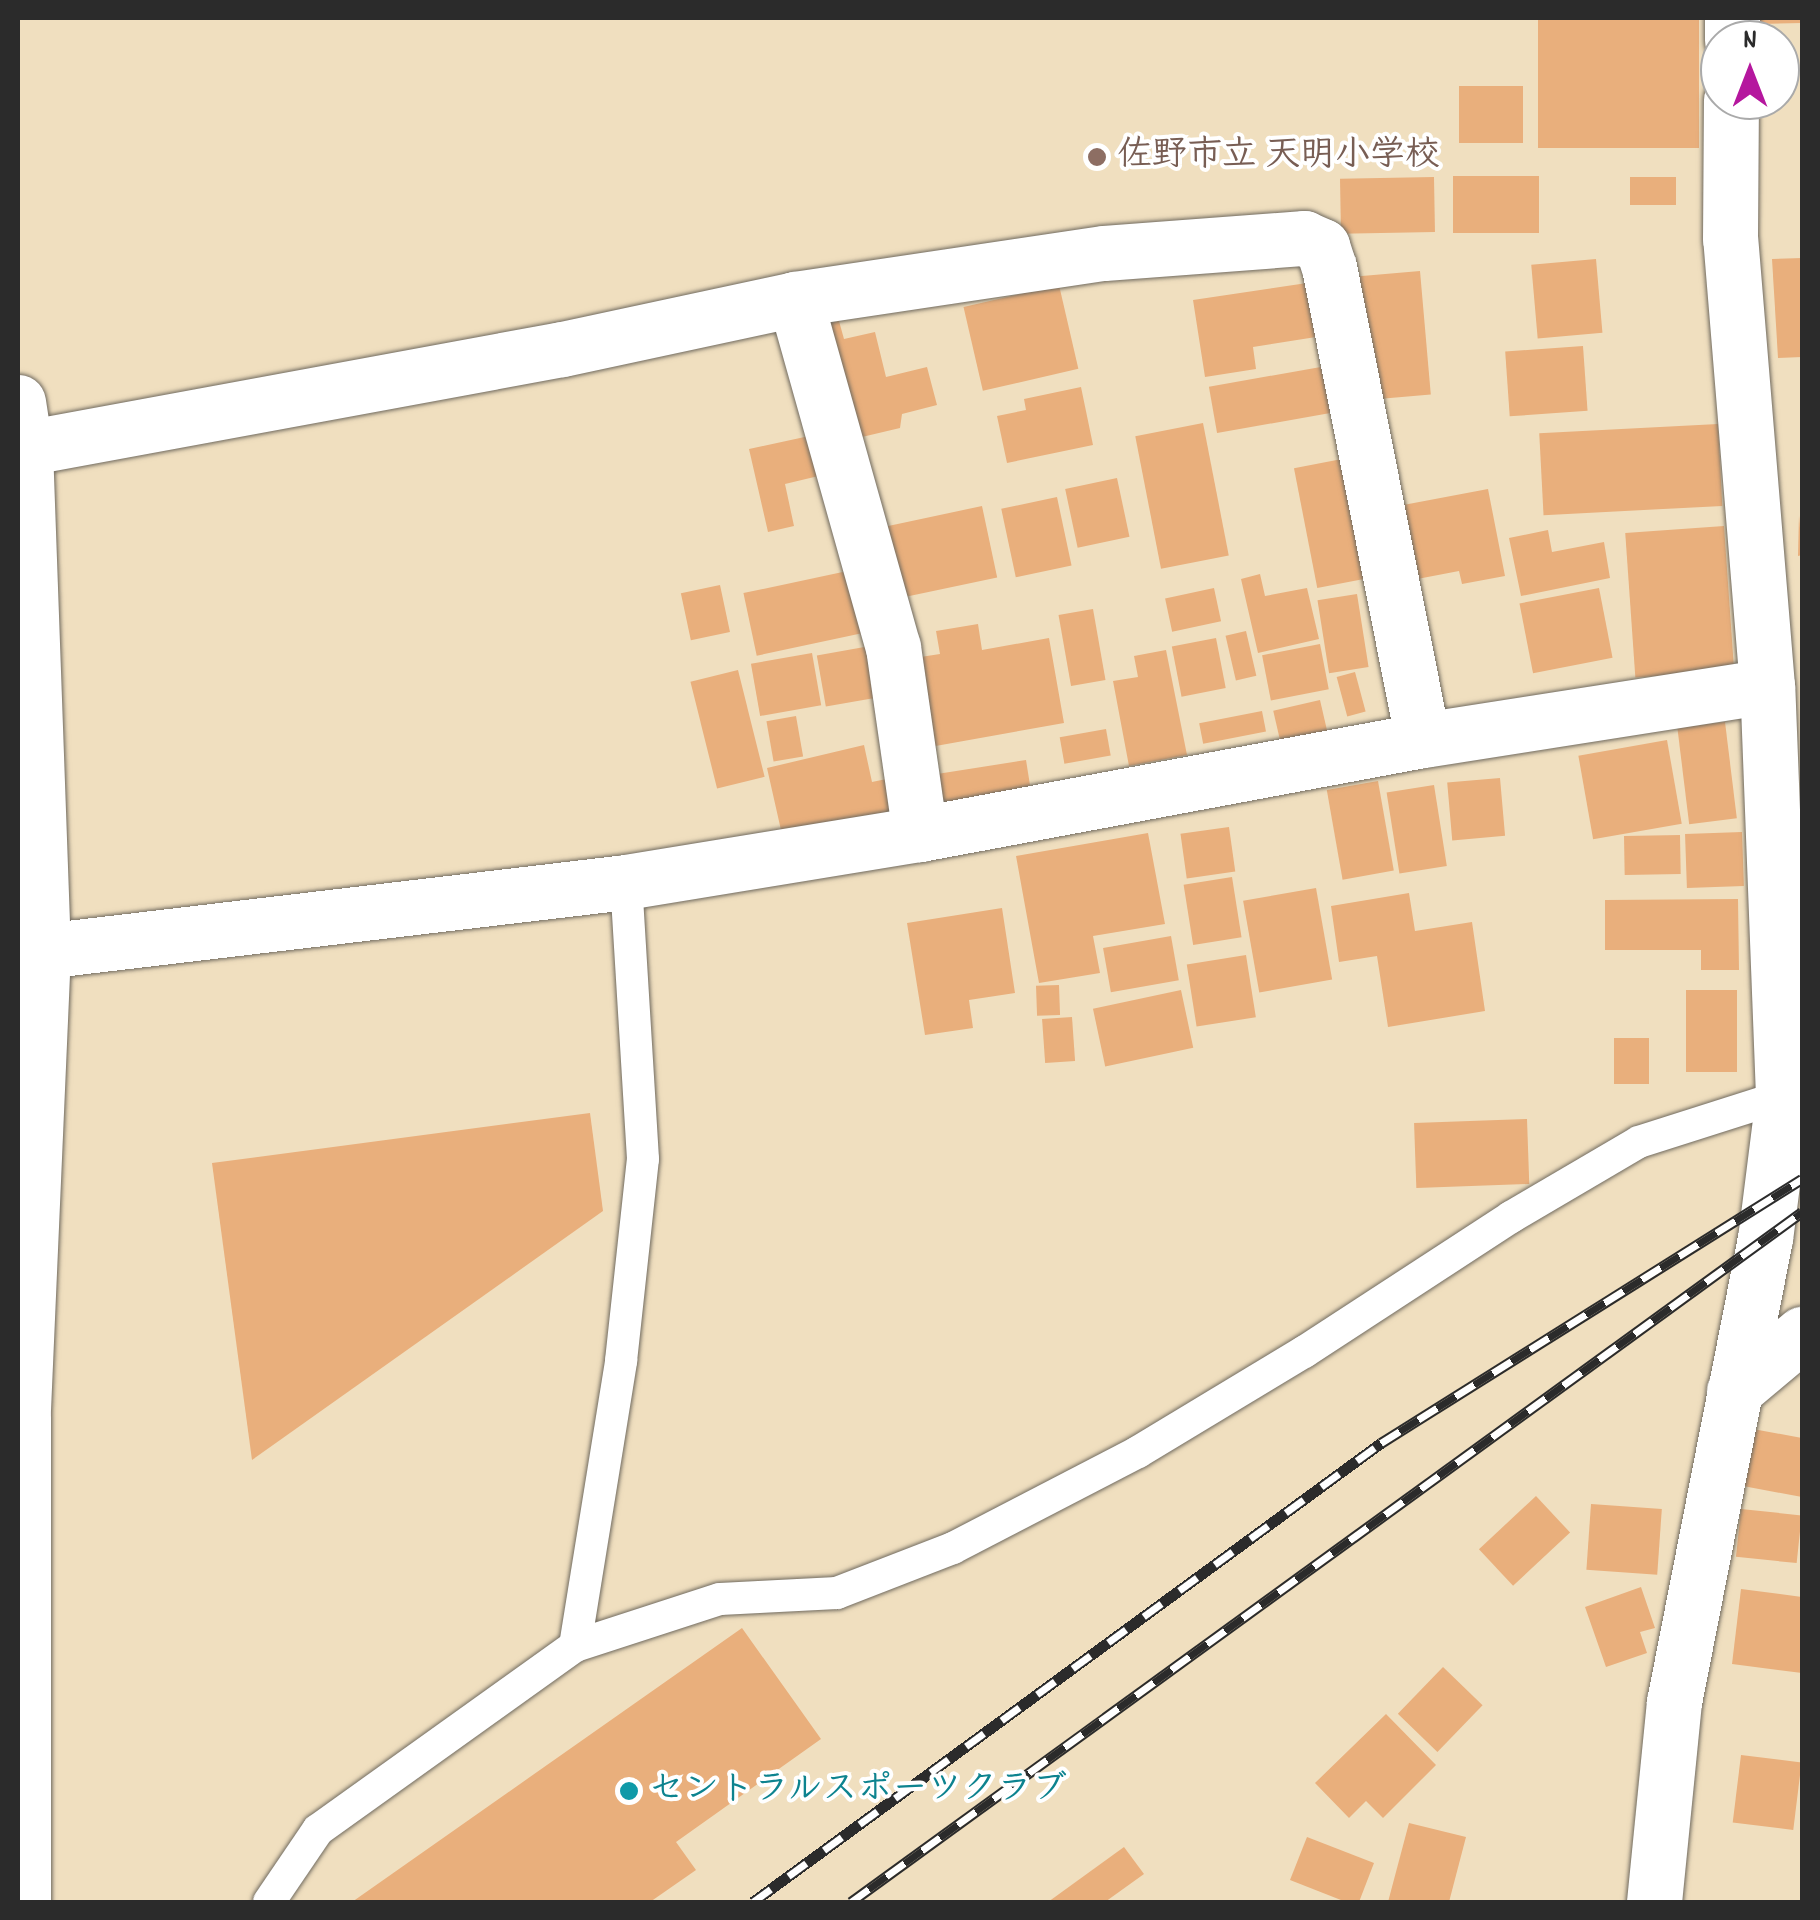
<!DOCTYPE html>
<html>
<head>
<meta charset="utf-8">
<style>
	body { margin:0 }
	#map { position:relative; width:1820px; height:1920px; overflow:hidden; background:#f0dfbf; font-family:Dekko,"Klee One",sans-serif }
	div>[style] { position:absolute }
	.building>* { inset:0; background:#e9af7c; transform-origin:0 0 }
	.roads { filter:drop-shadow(0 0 2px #706a5f) drop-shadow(0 0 2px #706a5f) }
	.service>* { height:32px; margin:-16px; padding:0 16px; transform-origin:16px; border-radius:16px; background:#fff }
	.minor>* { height:55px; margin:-27.5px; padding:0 27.5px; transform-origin:27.5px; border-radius:27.5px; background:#fff }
	.tertiary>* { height:55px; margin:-27.5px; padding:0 27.5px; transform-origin:27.5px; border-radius:27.5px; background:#fff }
	.rail>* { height:11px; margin-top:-5.5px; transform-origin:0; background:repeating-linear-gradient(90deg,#fff 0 22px,#2b2b2b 0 44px); box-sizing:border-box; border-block:2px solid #2b2b2b }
	.dots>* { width:28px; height:28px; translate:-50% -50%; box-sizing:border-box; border:5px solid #fff; border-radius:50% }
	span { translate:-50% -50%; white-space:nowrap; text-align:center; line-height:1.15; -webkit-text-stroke:8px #fff; paint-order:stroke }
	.education-label { font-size:35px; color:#785e54; font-weight:700 }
	.left { translate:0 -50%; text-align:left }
	.culture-label { font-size:35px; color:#0d838f; font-weight:700 }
	.frame { position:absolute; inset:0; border:20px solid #2b2b2b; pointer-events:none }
	.north { position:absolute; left:1700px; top:20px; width:100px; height:100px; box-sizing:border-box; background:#fff; border:2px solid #aaa; border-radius:50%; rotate:0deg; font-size:28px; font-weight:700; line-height:40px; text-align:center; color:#2b2b2b }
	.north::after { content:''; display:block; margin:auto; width:35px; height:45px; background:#b5179e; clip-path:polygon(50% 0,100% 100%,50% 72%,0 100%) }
</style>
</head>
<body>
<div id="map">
	<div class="building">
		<i style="left:1538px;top:18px;width:161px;height:130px"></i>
		<i style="clip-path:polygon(1760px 18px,1802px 18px,1802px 23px,1760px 24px)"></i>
		<i style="left:1459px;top:86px;width:64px;height:57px"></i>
		<i style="left:1453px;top:176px;width:86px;height:57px"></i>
		<i style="left:1434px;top:177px;width:55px;height:94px;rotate:89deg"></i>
		<i style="left:1630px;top:177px;width:46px;height:28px"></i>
		<i style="clip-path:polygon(1802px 258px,1802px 357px,1778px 358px,1772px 259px)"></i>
		<i style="left:1596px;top:259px;width:74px;height:65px;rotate:85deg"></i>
		<i style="left:1420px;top:271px;width:124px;height:67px;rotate:85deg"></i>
		<i style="clip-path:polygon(1307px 283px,1316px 337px,1253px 347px,1256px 369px,1205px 377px,1193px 300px)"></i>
		<i style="left:1059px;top:285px;width:86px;height:98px;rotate:77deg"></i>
		<i style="clip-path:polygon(839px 321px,844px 339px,875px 332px,886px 377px,927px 367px,937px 405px,902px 414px,900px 428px,845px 441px,818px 326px)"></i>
		<i style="left:1583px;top:346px;width:65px;height:78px;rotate:86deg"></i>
		<i style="left:1332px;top:365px;width:47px;height:125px;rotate:80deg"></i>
		<i style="clip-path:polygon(1081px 387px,1093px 445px,1007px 463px,997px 416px,1026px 410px,1024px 399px)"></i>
		<i style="left:1203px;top:423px;width:135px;height:69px;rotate:79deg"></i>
		<i style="left:1718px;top:424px;width:82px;height:179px;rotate:87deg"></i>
		<i style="clip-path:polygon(823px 433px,831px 473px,785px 484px,794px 526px,768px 532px,749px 449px)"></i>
		<i style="left:1347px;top:458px;width:122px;height:54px;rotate:79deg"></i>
		<i style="left:1117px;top:478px;width:60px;height:53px;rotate:78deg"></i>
		<i style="clip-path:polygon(1488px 489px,1505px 576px,1462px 584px,1459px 571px,1412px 580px,1398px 506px)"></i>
		<i style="left:1057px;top:497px;width:70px;height:57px;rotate:78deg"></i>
		<i style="left:982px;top:506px;width:73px;height:103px;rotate:78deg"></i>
		<i style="clip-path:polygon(1799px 515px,1802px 555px,1798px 556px)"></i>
		<i style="left:1724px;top:526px;width:145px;height:99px;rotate:86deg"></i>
		<i style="clip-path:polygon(1548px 530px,1552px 552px,1604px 542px,1610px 578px,1521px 596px,1509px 538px)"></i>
		<i style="left:852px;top:570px;width:64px;height:111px;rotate:78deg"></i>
		<i style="clip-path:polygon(1260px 574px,1265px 596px,1307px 588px,1319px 639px,1258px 653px,1241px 579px)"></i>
		<i style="left:720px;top:585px;width:48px;height:40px;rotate:78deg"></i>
		<i style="left:1214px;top:588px;width:34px;height:50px;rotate:78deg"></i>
		<i style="left:1599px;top:588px;width:71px;height:81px;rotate:79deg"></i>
		<i style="left:1357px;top:594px;width:74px;height:40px;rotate:81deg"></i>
		<i style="left:1093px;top:609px;width:72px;height:35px;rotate:80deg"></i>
		<i style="clip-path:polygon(978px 624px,982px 650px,1049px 638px,1064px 723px,930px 747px,914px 658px,940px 654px,936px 631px)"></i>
		<i style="left:1246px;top:631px;width:46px;height:21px;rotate:77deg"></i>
		<i style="left:1216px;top:638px;width:51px;height:45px;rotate:79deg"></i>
		<i style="left:1320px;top:644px;width:46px;height:59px;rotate:79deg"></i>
		<i style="left:870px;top:646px;width:52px;height:54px;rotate:80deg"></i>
		<i style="clip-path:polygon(1166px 650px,1187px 755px,1129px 766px,1113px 681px,1138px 677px,1134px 656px)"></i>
		<i style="left:812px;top:653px;width:53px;height:62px;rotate:80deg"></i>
		<i style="left:738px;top:670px;width:110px;height:49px;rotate:76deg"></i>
		<i style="left:1355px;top:672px;width:41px;height:19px;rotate:75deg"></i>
		<i style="left:1320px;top:700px;width:37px;height:48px;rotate:77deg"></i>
		<i style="left:1262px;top:711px;width:21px;height:64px;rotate:79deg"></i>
		<i style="left:796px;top:716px;width:41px;height:30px;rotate:80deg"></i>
		<i style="left:1725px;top:722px;width:97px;height:48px;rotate:83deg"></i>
		<i style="left:1106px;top:729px;width:27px;height:47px;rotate:80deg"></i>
		<i style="left:1667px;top:740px;width:85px;height:90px;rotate:80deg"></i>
		<i style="clip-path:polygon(864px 745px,872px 782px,896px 777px,904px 812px,783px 839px,767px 768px)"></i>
		<i style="left:1026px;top:760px;width:33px;height:90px;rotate:81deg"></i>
		<i style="left:1500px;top:778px;width:58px;height:53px;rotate:85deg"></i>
		<i style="left:1378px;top:781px;width:91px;height:52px;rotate:80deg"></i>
		<i style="left:1434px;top:785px;width:82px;height:48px;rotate:81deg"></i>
		<i style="left:1229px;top:827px;width:45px;height:49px;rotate:82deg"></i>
		<i style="left:1742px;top:832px;width:54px;height:57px;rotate:88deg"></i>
		<i style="clip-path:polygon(1148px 833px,1165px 924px,1093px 936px,1100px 973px,1039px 983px,1016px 856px)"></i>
		<i style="left:1680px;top:835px;width:39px;height:56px;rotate:89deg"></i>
		<i style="left:1232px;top:877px;width:61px;height:49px;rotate:81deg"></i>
		<i style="left:1316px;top:888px;width:93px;height:74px;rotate:80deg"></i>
		<i style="clip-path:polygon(1409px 893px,1415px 931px,1472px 922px,1485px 1011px,1388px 1027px,1377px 956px,1339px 962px,1331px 906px)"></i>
		<i style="clip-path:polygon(1738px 899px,1739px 970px,1701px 970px,1701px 950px,1605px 950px,1605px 900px)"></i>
		<i style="clip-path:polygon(1002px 908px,1015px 993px,969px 1000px,973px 1028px,925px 1035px,907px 923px)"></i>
		<i style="left:1171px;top:936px;width:45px;height:69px;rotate:80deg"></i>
		<i style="left:1246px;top:955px;width:63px;height:60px;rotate:81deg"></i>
		<i style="left:1059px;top:985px;width:30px;height:23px;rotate:88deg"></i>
		<i style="left:1181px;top:990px;width:59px;height:90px;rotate:78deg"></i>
		<i style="left:1686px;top:990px;width:51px;height:82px"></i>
		<i style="left:1072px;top:1017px;width:44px;height:30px;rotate:86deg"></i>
		<i style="left:1614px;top:1038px;width:35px;height:46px"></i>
		<i style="clip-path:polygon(590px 1113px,603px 1211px,252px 1460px,212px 1163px)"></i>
		<i style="left:1527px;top:1119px;width:65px;height:113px;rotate:88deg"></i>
		<i style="clip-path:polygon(1753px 1429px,1802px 1438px,1802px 1497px,1743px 1486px)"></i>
		<i style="left:1536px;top:1496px;width:50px;height:78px;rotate:47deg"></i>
		<i style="left:1591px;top:1504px;width:71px;height:66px;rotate:4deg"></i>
		<i style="left:1741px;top:1509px;width:61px;height:48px;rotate:6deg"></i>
		<i style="clip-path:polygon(1641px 1587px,1655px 1628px,1640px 1632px,1647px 1653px,1606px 1667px,1585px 1607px)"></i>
		<i style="clip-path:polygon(1741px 1589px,1802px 1597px,1802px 1673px,1732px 1664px)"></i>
		<i style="clip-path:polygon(742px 1628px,821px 1739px,676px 1842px,696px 1870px,650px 1902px,352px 1902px)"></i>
		<i style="left:1443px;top:1667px;width:55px;height:65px;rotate:44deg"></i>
		<i style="clip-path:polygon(1386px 1714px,1436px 1765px,1383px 1818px,1366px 1801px,1349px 1818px,1315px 1783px)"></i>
		<i style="left:1741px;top:1755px;width:61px;height:68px;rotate:7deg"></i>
		<i style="clip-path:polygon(1409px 1823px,1466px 1837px,1449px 1902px,1388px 1902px)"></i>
		<i style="clip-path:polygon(1307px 1837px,1374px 1863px,1359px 1902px,1346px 1902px,1290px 1880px)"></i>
		<i style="clip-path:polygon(1124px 1847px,1144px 1874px,1105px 1902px,1048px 1902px)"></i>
	</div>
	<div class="roads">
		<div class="service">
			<i style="left:575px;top:1646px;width:152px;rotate:-18deg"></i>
			<i style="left:720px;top:1599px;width:117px;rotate:-2.9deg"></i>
			<i style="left:837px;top:1593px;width:124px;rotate:-21.2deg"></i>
			<i style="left:953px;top:1548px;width:208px;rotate:-27.4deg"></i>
			<i style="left:1138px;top:1452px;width:194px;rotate:-31.1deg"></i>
			<i style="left:1304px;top:1352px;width:247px;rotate:-33.1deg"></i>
			<i style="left:1511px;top:1217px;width:148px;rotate:-30.4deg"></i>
			<i style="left:1639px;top:1142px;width:151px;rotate:-17.7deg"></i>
			<i style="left:269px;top:1902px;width:87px;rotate:-55.8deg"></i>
			<i style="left:318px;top:1830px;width:316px;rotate:-35.6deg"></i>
			<i style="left:575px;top:1646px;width:289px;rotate:-80.8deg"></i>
			<i style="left:621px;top:1361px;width:203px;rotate:-83.8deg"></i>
			<i style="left:643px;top:1159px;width:278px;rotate:-93.5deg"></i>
		</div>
		<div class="minor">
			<i style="left:1732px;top:40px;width:22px;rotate:-90deg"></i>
			<i style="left:795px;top:299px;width:362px;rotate:74.3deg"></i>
			<i style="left:893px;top:647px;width:189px;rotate:81.8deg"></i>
			<i style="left:25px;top:448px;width:546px;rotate:-10.45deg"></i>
			<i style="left:562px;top:349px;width:238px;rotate:-12.1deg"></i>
			<i style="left:795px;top:299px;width:312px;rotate:-8.5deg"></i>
			<i style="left:1104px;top:253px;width:201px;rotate:-4.3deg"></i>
			<i style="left:1304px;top:238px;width:20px;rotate:24deg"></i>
			<i style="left:1322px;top:246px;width:22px;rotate:72deg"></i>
			<i style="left:1329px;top:267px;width:482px;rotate:78.8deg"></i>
			<i style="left:43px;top:951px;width:587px;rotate:-6.75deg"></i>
			<i style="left:626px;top:882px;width:298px;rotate:-9.3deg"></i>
			<i style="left:920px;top:834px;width:512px;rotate:-10.59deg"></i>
			<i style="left:1423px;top:740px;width:348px;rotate:-8.9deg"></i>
			<i style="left:1734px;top:1391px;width:89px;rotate:-40deg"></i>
			<i style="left:1654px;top:1902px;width:201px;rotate:-84.3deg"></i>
			<i style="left:1674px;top:1702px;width:472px;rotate:-78.9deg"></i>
			<i style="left:1765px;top:1239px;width:144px;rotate:-82.8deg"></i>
			<i style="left:1783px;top:1096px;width:410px;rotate:-92.2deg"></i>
			<i style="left:1767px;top:686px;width:449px;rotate:-94.7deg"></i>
			<i style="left:1730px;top:239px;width:139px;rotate:-89.6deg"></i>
		</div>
		<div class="tertiary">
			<i style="left:18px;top:402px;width:47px;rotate:81.3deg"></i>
			<i style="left:25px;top:448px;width:503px;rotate:87.95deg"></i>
			<i style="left:43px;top:951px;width:466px;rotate:92.5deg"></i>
			<i style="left:23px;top:1417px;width:485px;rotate:90deg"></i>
		</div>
	</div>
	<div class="rail">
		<i style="left:753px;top:1902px;width:778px;rotate:-36.16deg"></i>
		<i style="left:1381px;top:1443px;width:497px;rotate:-32.1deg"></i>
		<i style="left:851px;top:1902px;width:1175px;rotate:-35.96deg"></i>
	</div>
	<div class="dots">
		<i style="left:1097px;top:157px;background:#8d6e63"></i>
		<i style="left:629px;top:1791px;background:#0f9aa8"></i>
	</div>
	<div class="education-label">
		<span class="left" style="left:1117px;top:157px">佐野市立 天明小学校</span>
	</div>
	<div class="culture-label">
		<span class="left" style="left:649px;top:1791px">セントラルスポーツクラブ</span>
	</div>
	<div class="frame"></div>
	<div class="north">N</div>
</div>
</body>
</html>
